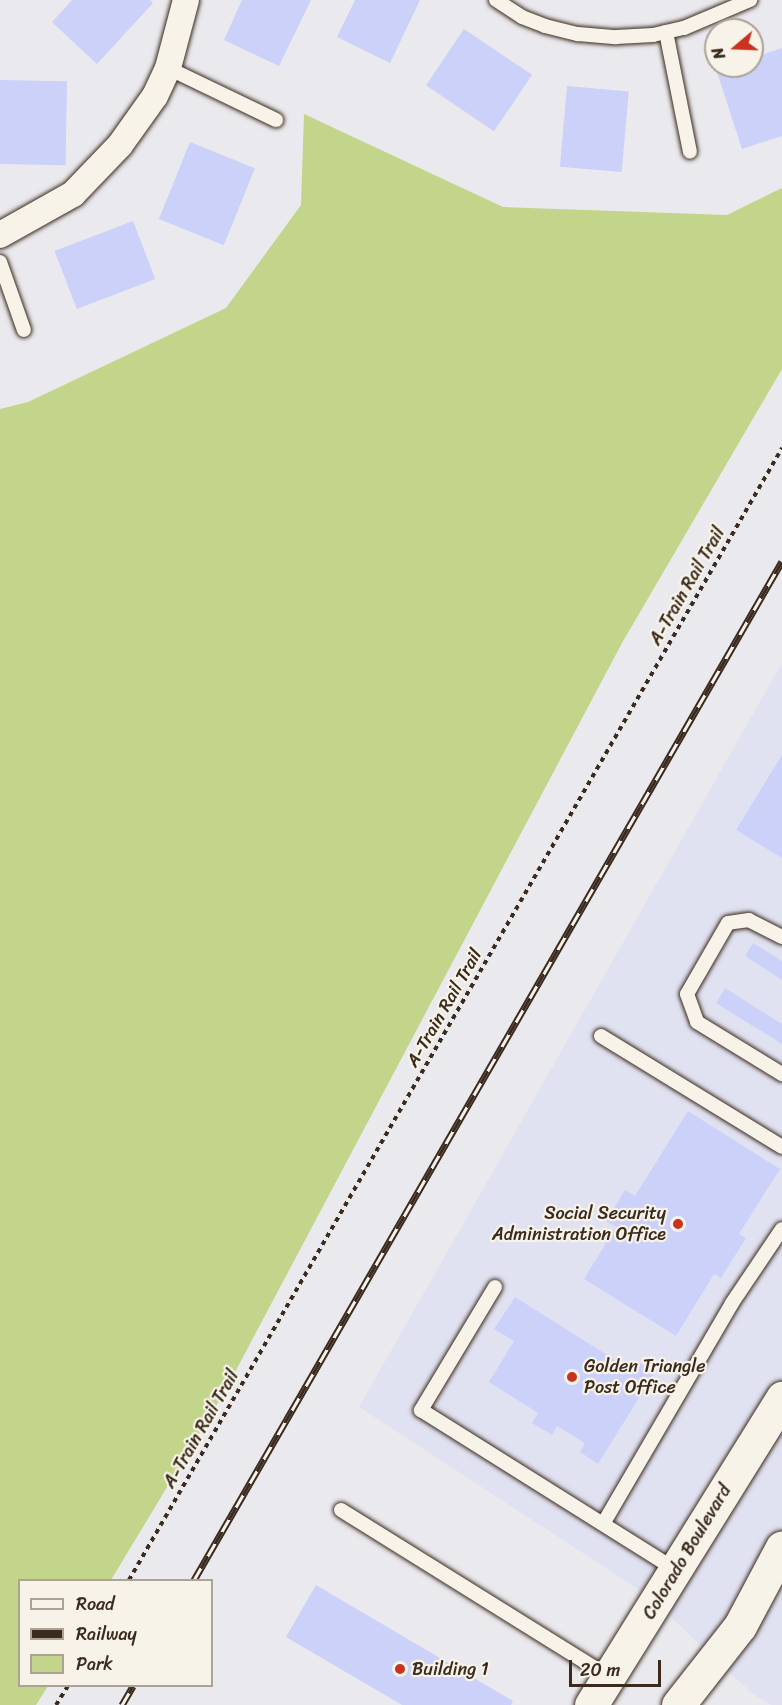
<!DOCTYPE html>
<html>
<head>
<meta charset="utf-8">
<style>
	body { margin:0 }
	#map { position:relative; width:782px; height:1705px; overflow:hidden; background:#eae9ed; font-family:Sriracha,sans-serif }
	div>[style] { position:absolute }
	.built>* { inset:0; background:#e1e2f1 }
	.green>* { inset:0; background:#c2d58a }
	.building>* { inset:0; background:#cbd1f9; transform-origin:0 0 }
	.path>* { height:4px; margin-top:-2px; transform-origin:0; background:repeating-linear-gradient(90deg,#3b2a1e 0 4.5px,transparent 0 9px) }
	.roads { filter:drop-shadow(0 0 2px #3b2a1e) drop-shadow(0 0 2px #3b2a1e) }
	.lane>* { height:14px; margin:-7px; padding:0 7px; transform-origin:7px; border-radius:7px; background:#f7f3e8 }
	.street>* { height:26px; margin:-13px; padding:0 13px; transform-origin:13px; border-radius:13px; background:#f7f3e8 }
	.secondary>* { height:33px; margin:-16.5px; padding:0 16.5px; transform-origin:16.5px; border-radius:16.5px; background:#f7f3e8 }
	.rail>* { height:7px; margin-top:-3.5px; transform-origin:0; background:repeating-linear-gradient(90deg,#f7f3e8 0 14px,#3b2a1e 0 28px); box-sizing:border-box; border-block:2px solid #3b2a1e }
	.dots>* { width:16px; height:16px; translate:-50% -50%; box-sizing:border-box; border:3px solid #f7f3e8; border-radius:50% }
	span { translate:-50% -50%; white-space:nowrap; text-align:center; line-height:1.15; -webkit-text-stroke:4.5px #f7f3e8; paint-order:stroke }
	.street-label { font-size:18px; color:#3b2a1e }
	.poi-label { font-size:18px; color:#3b2a1e }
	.right { translate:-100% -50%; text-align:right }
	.left { translate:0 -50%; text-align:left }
	.legend { position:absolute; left:18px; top:1579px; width:195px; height:108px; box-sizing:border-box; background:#f7f3e8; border:2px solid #aca397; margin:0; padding:8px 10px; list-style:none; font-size:18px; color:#3b2a1e }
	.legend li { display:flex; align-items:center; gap:12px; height:30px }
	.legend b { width:30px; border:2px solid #aca397 }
	.north { position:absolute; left:704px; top:18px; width:60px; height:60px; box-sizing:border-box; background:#f7f3e8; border:2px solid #aca397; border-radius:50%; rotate:251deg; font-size:16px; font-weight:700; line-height:24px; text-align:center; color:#3b2a1e }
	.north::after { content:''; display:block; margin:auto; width:21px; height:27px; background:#c8321e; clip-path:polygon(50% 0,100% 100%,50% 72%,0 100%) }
	.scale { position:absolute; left:569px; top:1660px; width:92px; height:27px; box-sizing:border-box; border:3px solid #3b2a1e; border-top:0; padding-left:8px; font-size:18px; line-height:21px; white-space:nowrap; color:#3b2a1e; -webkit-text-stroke:4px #f7f3e8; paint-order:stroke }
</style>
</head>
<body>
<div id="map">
	<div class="built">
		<i style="clip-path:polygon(782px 663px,782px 1705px,771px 1705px,753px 1694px,647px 1595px,359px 1407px)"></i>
	</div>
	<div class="green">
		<i style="clip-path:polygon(304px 114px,503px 207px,727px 215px,782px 188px,782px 369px,622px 643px,225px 1391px,111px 1580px,20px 1580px,20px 1686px,48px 1686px,36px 1705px,0 1705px,0 409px,28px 402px,226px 308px,301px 205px)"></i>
	</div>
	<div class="building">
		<i style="clip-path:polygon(72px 0,150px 0,153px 3px,97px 64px,52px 22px)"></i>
		<i style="clip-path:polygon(242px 0,311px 0,279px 66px,224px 40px)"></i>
		<i style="clip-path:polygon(355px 0,420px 0,390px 63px,337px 37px)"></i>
		<i style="left:464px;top:29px;width:82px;height:68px;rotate:34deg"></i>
		<i style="clip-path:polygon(782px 48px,782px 136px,742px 149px,716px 69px,752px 66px,752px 58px)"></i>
		<i style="left:0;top:80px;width:67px;height:84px;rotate:1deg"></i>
		<i style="left:567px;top:86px;width:62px;height:81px;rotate:5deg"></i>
		<i style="left:190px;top:142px;width:70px;height:83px;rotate:22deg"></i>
		<i style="left:133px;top:221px;width:62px;height:84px;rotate:69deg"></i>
		<i style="clip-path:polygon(782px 755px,782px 858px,736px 830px)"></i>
		<i style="clip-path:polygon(753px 943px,782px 961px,782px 980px,745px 956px)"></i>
		<i style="clip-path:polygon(725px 988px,782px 1024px,782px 1044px,716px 1003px)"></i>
		<i style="clip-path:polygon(688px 1111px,780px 1169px,739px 1234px,746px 1238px,721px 1278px,714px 1274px,676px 1336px,584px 1279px,616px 1227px,606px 1221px,625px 1190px,635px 1196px)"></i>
		<i style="clip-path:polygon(515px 1297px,631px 1370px,637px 1361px,655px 1372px,598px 1464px,580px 1452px,585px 1443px,557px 1426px,552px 1435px,532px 1423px,538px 1413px,489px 1382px,514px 1341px,494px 1329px)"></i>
		<i style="clip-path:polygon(316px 1585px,513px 1701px,511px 1705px,402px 1705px,286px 1637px)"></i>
	</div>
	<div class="path">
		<i style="left:129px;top:1580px;width:1307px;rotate:-60.02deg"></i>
		<i style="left:56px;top:1705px;width:22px;rotate:-58deg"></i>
	</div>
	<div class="roads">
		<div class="lane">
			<i style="left:496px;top:0;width:31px;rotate:33deg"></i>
			<i style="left:522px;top:17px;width:25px;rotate:21deg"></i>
			<i style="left:545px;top:26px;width:34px;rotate:14deg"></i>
			<i style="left:578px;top:34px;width:38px;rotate:5deg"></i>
			<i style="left:616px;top:37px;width:37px;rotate:-3deg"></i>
			<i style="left:653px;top:35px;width:32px;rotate:-13deg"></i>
			<i style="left:684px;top:28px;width:72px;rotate:-23deg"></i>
			<i style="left:666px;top:32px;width:122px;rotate:78.7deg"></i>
			<i style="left:168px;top:68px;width:120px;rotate:25.7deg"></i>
			<i style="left:0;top:262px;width:72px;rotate:70.6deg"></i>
			<i style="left:782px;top:937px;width:37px;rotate:-153deg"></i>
			<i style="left:749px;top:920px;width:21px;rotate:172deg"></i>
			<i style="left:728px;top:923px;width:82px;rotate:120deg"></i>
			<i style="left:687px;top:994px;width:30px;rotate:70deg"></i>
			<i style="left:697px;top:1022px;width:100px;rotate:31.5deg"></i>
			<i style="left:601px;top:1036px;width:212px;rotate:31.5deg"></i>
			<i style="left:495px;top:1287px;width:144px;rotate:121deg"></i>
			<i style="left:421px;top:1410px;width:301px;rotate:32.1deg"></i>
			<i style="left:341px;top:1510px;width:316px;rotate:31.9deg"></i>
			<i style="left:603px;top:1524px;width:256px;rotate:-59.7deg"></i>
			<i style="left:732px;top:1303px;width:89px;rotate:-56deg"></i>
		</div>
		<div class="street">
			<i style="left:0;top:235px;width:84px;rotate:-29.3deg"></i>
			<i style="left:73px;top:194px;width:68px;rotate:-46.2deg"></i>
			<i style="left:120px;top:145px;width:60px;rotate:-54.5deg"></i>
			<i style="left:155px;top:96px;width:31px;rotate:-65deg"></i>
			<i style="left:168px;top:68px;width:70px;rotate:-75.2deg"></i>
		</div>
		<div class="secondary">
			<i style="left:591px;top:1705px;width:362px;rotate:-58.1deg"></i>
			<i style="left:678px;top:1705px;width:100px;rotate:-51.9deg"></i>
			<i style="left:740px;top:1626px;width:89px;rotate:-62deg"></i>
		</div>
	</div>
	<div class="rail">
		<i style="left:194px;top:1580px;width:1176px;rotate:-60.01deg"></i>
		<i style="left:122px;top:1705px;width:22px;rotate:-60deg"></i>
	</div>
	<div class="dots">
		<i style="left:678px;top:1224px;background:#c8321e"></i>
		<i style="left:572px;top:1377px;background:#c8321e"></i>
		<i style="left:400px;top:1669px;background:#c8321e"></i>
	</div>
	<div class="street-label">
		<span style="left:687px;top:586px;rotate:-60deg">A-Train Rail Trail</span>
		<span style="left:444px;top:1008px;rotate:-60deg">A-Train Rail Trail</span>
		<span style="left:201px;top:1429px;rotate:-60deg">A-Train Rail Trail</span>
		<span style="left:687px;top:1552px;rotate:-59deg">Colorado Boulevard</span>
	</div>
	<div class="poi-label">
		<span class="right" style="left:666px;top:1224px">Social Security<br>Administration Office</span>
		<span class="left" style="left:584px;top:1377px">Golden Triangle<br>Post Office</span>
		<span class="left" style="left:412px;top:1669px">Building 1</span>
	</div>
	<ul class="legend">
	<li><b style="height:8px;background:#f7f3e8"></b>Road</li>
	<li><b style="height:8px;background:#3b2a1e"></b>Railway</li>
	<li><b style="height:16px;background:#c2d58a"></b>Park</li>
	</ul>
	<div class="north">N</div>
	<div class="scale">20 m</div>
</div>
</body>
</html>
